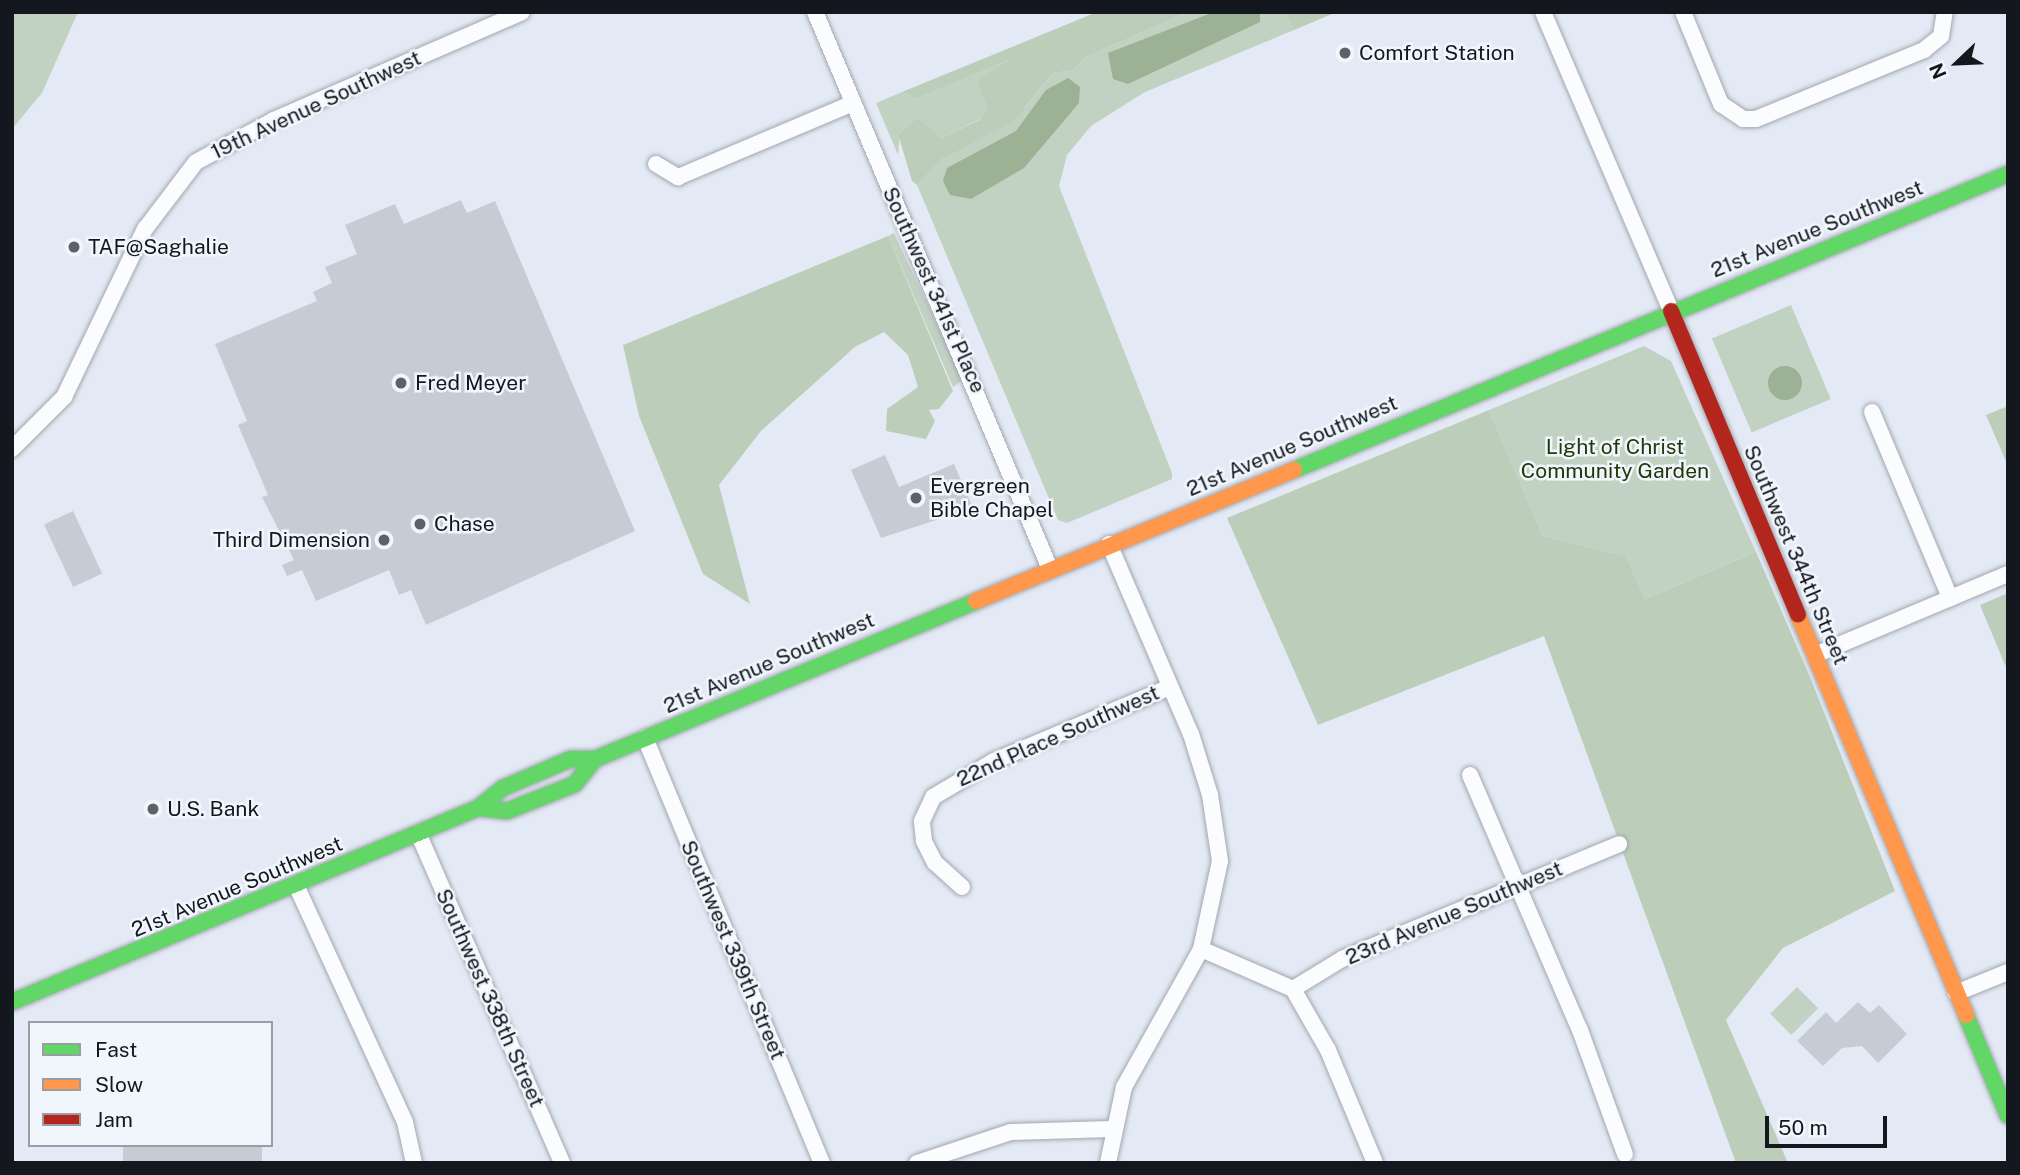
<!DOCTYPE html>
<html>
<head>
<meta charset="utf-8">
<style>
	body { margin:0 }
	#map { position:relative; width:2020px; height:1175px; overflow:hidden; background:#e4eaf5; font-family:"Public Sans",sans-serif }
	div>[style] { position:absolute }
	.green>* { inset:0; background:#c2d2c2; transform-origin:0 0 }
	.forest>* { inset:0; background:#bcceba }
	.water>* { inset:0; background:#9db194 }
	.round { border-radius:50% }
	.building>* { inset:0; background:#c6ccd4; transform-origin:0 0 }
	.roads { filter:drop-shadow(0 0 2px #a2a7af) drop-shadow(0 0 2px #a2a7af) }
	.street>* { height:16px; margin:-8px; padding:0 8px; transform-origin:8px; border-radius:8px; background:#fbfcfe }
	.fast>* { height:16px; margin:-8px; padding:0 8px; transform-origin:8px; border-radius:8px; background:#63d668 }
	.slow>* { height:16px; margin:-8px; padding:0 8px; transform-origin:8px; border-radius:8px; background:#ff974d }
	.jam>* { height:16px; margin:-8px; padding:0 8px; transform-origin:8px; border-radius:8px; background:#b3261e }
	.dots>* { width:19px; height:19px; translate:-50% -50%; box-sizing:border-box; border:4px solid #f1f6fd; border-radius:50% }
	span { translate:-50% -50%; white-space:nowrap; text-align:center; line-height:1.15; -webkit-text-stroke:5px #f1f6fd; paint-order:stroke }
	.poi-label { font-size:21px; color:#14181e }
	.left { translate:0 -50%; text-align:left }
	.right { translate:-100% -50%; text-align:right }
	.street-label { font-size:21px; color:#14181e }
	.park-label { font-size:21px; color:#213907 }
	.frame { position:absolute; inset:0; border:14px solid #14181e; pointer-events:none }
	.legend { position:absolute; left:28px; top:1021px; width:245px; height:126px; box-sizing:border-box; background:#f1f6fd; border:2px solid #999da4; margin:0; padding:9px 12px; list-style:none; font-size:21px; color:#14181e }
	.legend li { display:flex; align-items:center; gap:14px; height:35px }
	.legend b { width:35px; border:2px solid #999da4 }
	.north { position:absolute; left:1922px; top:28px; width:70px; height:70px; -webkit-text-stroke:5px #f1f6fd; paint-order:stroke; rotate:247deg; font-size:19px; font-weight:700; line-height:28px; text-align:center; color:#14181e }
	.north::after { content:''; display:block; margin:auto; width:24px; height:32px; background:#14181e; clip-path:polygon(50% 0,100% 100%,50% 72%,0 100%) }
	.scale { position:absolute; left:1765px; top:1116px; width:122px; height:32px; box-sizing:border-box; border:4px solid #14181e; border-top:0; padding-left:9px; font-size:21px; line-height:24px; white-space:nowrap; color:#14181e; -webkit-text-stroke:5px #f1f6fd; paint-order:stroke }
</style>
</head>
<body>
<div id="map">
	<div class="green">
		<i style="clip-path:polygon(12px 12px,78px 12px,42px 93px,12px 129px)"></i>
		<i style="clip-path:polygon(1188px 12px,1283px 12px,1294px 30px,1145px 92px,1091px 126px,1067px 155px,1059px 186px,1172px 473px,1172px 479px,1067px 523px,1058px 520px,917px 185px,942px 159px,1025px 108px,1053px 73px,1074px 70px,1084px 58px)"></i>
		<i style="clip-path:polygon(1022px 54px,976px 80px,987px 108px,984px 117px,942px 138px,916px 119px,900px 132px,898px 155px,876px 103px,902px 92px,916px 99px)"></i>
		<i style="clip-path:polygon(894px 233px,963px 380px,953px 387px,888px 236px)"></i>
		<i style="left:1791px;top:305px;width:102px;height:86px;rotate:67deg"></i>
		<i style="clip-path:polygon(1644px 346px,1671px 361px,1756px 552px,1645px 599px,1626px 556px,1543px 536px,1489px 410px)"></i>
		<i style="left:1797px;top:987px;width:30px;height:38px;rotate:45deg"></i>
	</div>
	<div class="forest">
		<i style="clip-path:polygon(1097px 12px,1188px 12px,1084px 58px,1074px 70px,1053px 73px,1014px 121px,942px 159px,917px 185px,912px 181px,898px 134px,917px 118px,942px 138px,981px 119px,987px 108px,976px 80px,1013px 58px,916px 99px,902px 92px)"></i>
		<i style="clip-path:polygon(1283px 12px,1337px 12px,1294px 30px)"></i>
		<i style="clip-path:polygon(888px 236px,953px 391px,939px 409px,929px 410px,935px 421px,926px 439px,886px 431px,887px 409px,918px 387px,908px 355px,884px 332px,855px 347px,761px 431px,719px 485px,750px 604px,703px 574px,639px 416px,623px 345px)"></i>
		<i style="clip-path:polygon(2008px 406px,2008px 466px,1986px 415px)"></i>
		<i style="clip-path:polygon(1489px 410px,1543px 536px,1626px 556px,1645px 599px,1756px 552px,1810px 677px,1895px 891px,1783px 948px,1726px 1020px,1788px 1163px,1736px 1163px,1544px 636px,1318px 725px,1227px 518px)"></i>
		<i style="clip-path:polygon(2008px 593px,2008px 672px,1980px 605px)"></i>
	</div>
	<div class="water">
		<i style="clip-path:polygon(1214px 12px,1260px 12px,1260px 22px,1128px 84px,1113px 79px,1108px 53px)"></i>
		<i style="clip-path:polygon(1068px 78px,1080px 87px,1079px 103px,1024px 168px,971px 199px,950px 195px,943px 181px,947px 168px,1016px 131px,1046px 90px)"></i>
		<i class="round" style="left:1768px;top:366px;width:34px;height:34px"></i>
	</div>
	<div class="building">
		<i style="clip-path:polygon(461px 200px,467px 213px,495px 201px,635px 531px,426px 625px,411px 590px,399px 595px,389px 570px,316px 601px,302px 570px,287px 576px,282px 565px,294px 560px,262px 497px,268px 495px,238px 425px,247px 421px,215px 344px,317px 301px,313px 292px,332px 283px,325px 267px,357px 254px,345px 225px,395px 204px,404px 224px)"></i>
		<i style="clip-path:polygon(885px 455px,899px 487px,954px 464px,973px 508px,881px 538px,851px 470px)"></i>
		<i style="left:73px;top:511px;width:69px;height:32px;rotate:65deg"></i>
		<i style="clip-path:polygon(1858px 1002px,1870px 1013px,1879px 1005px,1907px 1034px,1878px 1063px,1862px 1046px,1842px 1048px,1823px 1066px,1797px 1041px,1826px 1012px,1836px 1023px)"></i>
		<i style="left:123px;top:1145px;width:139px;height:19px"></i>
	</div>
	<div class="roads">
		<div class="street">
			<i style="left:815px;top:12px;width:605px;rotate:67.12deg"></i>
			<i style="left:1543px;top:12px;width:325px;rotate:66.8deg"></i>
			<i style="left:1683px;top:12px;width:100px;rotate:67.6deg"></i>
			<i style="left:1721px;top:104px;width:27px;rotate:34deg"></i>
			<i style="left:1743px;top:119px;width:13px"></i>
			<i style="left:1756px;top:119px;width:182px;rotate:-22.3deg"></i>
			<i style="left:1924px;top:50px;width:22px;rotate:-39deg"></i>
			<i style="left:1941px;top:36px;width:24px;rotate:-81deg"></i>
			<i style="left:656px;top:164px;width:26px;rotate:31deg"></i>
			<i style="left:678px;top:177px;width:190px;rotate:-22.9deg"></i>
			<i style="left:1872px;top:412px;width:202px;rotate:67.2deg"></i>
			<i style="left:12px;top:449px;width:74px;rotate:-45deg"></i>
			<i style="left:64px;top:397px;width:187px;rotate:-64.3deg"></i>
			<i style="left:145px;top:229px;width:84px;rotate:-52.7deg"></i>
			<i style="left:196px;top:162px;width:89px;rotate:-28.3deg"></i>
			<i style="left:274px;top:120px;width:270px;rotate:-23.5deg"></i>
			<i style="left:1109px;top:544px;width:207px;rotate:66.7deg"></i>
			<i style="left:1191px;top:734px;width:64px;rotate:72.7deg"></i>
			<i style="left:1210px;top:795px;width:67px;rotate:81.4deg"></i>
			<i style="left:1220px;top:861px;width:90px;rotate:102.2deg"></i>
			<i style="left:1201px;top:949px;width:100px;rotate:23.5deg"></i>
			<i style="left:1293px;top:989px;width:70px;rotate:60.2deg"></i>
			<i style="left:1328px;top:1050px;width:122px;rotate:67.4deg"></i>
			<i style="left:1815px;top:655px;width:209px;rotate:-22.8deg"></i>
			<i style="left:645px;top:738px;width:460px;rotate:67.4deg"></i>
			<i style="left:1470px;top:775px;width:278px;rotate:66.7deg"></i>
			<i style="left:1580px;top:1030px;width:132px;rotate:70.1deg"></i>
			<i style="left:418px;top:833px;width:360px;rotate:66.4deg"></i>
			<i style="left:296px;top:885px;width:261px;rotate:65.3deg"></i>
			<i style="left:405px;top:1122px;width:42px;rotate:77.6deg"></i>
			<i style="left:962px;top:887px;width:36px;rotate:-138deg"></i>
			<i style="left:935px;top:863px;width:25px;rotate:-117deg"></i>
			<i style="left:924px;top:841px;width:20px;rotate:-96deg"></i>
			<i style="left:922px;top:821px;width:26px;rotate:-65deg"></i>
			<i style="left:933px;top:797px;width:71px;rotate:-30.5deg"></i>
			<i style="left:994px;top:761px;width:191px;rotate:-22.8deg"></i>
			<i style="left:1293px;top:989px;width:57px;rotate:-31.5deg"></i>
			<i style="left:1342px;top:959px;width:300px;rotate:-22.5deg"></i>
			<i style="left:1956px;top:993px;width:56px;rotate:-22deg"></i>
			<i style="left:917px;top:1163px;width:99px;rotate:-18.3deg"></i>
			<i style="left:1011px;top:1132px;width:100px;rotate:-1.7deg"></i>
			<i style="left:1108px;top:1163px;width:78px;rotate:-78.1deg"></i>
			<i style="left:1124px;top:1087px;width:158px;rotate:-60.8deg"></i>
		</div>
		<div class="fast">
			<i style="left:1294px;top:470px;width:773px;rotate:-22.52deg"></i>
			<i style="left:595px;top:759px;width:32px;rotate:129deg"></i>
			<i style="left:575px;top:784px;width:73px;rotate:158.3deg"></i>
			<i style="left:507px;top:811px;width:29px;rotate:-174deg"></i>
			<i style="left:478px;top:808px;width:32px;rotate:-39deg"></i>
			<i style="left:503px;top:788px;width:74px;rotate:-23.1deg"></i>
			<i style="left:571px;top:759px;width:24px"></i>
			<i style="left:595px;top:759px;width:412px;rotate:-22.5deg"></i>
			<i style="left:12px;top:1002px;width:505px;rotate:-22.6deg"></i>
			<i style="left:1966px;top:1015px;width:109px;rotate:67.4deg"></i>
		</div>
		<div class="slow">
			<i style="left:976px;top:601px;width:344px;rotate:-22.4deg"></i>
			<i style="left:1798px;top:615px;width:434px;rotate:67.2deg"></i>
		</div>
		<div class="jam">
			<i style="left:1671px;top:311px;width:329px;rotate:67.3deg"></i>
		</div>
	</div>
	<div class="dots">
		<i style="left:1345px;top:53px;background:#5d6269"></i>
		<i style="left:74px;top:247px;background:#5d6269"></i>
		<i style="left:401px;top:383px;background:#5d6269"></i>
		<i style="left:916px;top:498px;background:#5d6269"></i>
		<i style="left:420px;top:524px;background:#5d6269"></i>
		<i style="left:384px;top:540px;background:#5d6269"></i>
		<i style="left:153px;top:809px;background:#5d6269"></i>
	</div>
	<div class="poi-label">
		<span class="left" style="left:1359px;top:53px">Comfort Station</span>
		<span class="left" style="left:88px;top:247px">TAF@Saghalie</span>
		<span class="left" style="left:415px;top:383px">Fred Meyer</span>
		<span class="left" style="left:930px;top:498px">Evergreen<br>Bible Chapel</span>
		<span class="left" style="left:434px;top:524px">Chase</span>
		<span class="right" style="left:370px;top:540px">Third Dimension</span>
		<span class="left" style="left:167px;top:809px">U.S. Bank</span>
	</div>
	<div class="street-label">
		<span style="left:316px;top:105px;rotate:-25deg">19th Avenue Southwest</span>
		<span style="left:1817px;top:229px;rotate:-22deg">21st Avenue Southwest</span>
		<span style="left:934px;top:290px;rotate:66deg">Southwest 341st Place</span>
		<span style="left:1292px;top:446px;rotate:-23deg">21st Avenue Southwest</span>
		<span style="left:1796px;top:555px;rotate:67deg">Southwest 344th Street</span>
		<span style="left:769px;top:663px;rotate:-23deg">21st Avenue Southwest</span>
		<span style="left:1058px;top:736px;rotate:-24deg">22nd Place Southwest</span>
		<span style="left:237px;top:887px;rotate:-23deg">21st Avenue Southwest</span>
		<span style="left:1454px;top:913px;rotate:-23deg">23rd Avenue Southwest</span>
		<span style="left:733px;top:950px;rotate:67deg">Southwest 339th Street</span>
		<span style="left:490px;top:998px;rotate:66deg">Southwest 338th Street</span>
	</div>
	<div class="park-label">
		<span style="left:1615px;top:459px">Light of Christ<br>Community Garden</span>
	</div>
	<div class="frame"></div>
	<ul class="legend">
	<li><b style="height:9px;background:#63d668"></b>Fast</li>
	<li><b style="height:9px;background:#ff974d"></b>Slow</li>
	<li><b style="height:9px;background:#b3261e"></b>Jam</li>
	</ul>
	<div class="north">N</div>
	<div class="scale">50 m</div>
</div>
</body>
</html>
